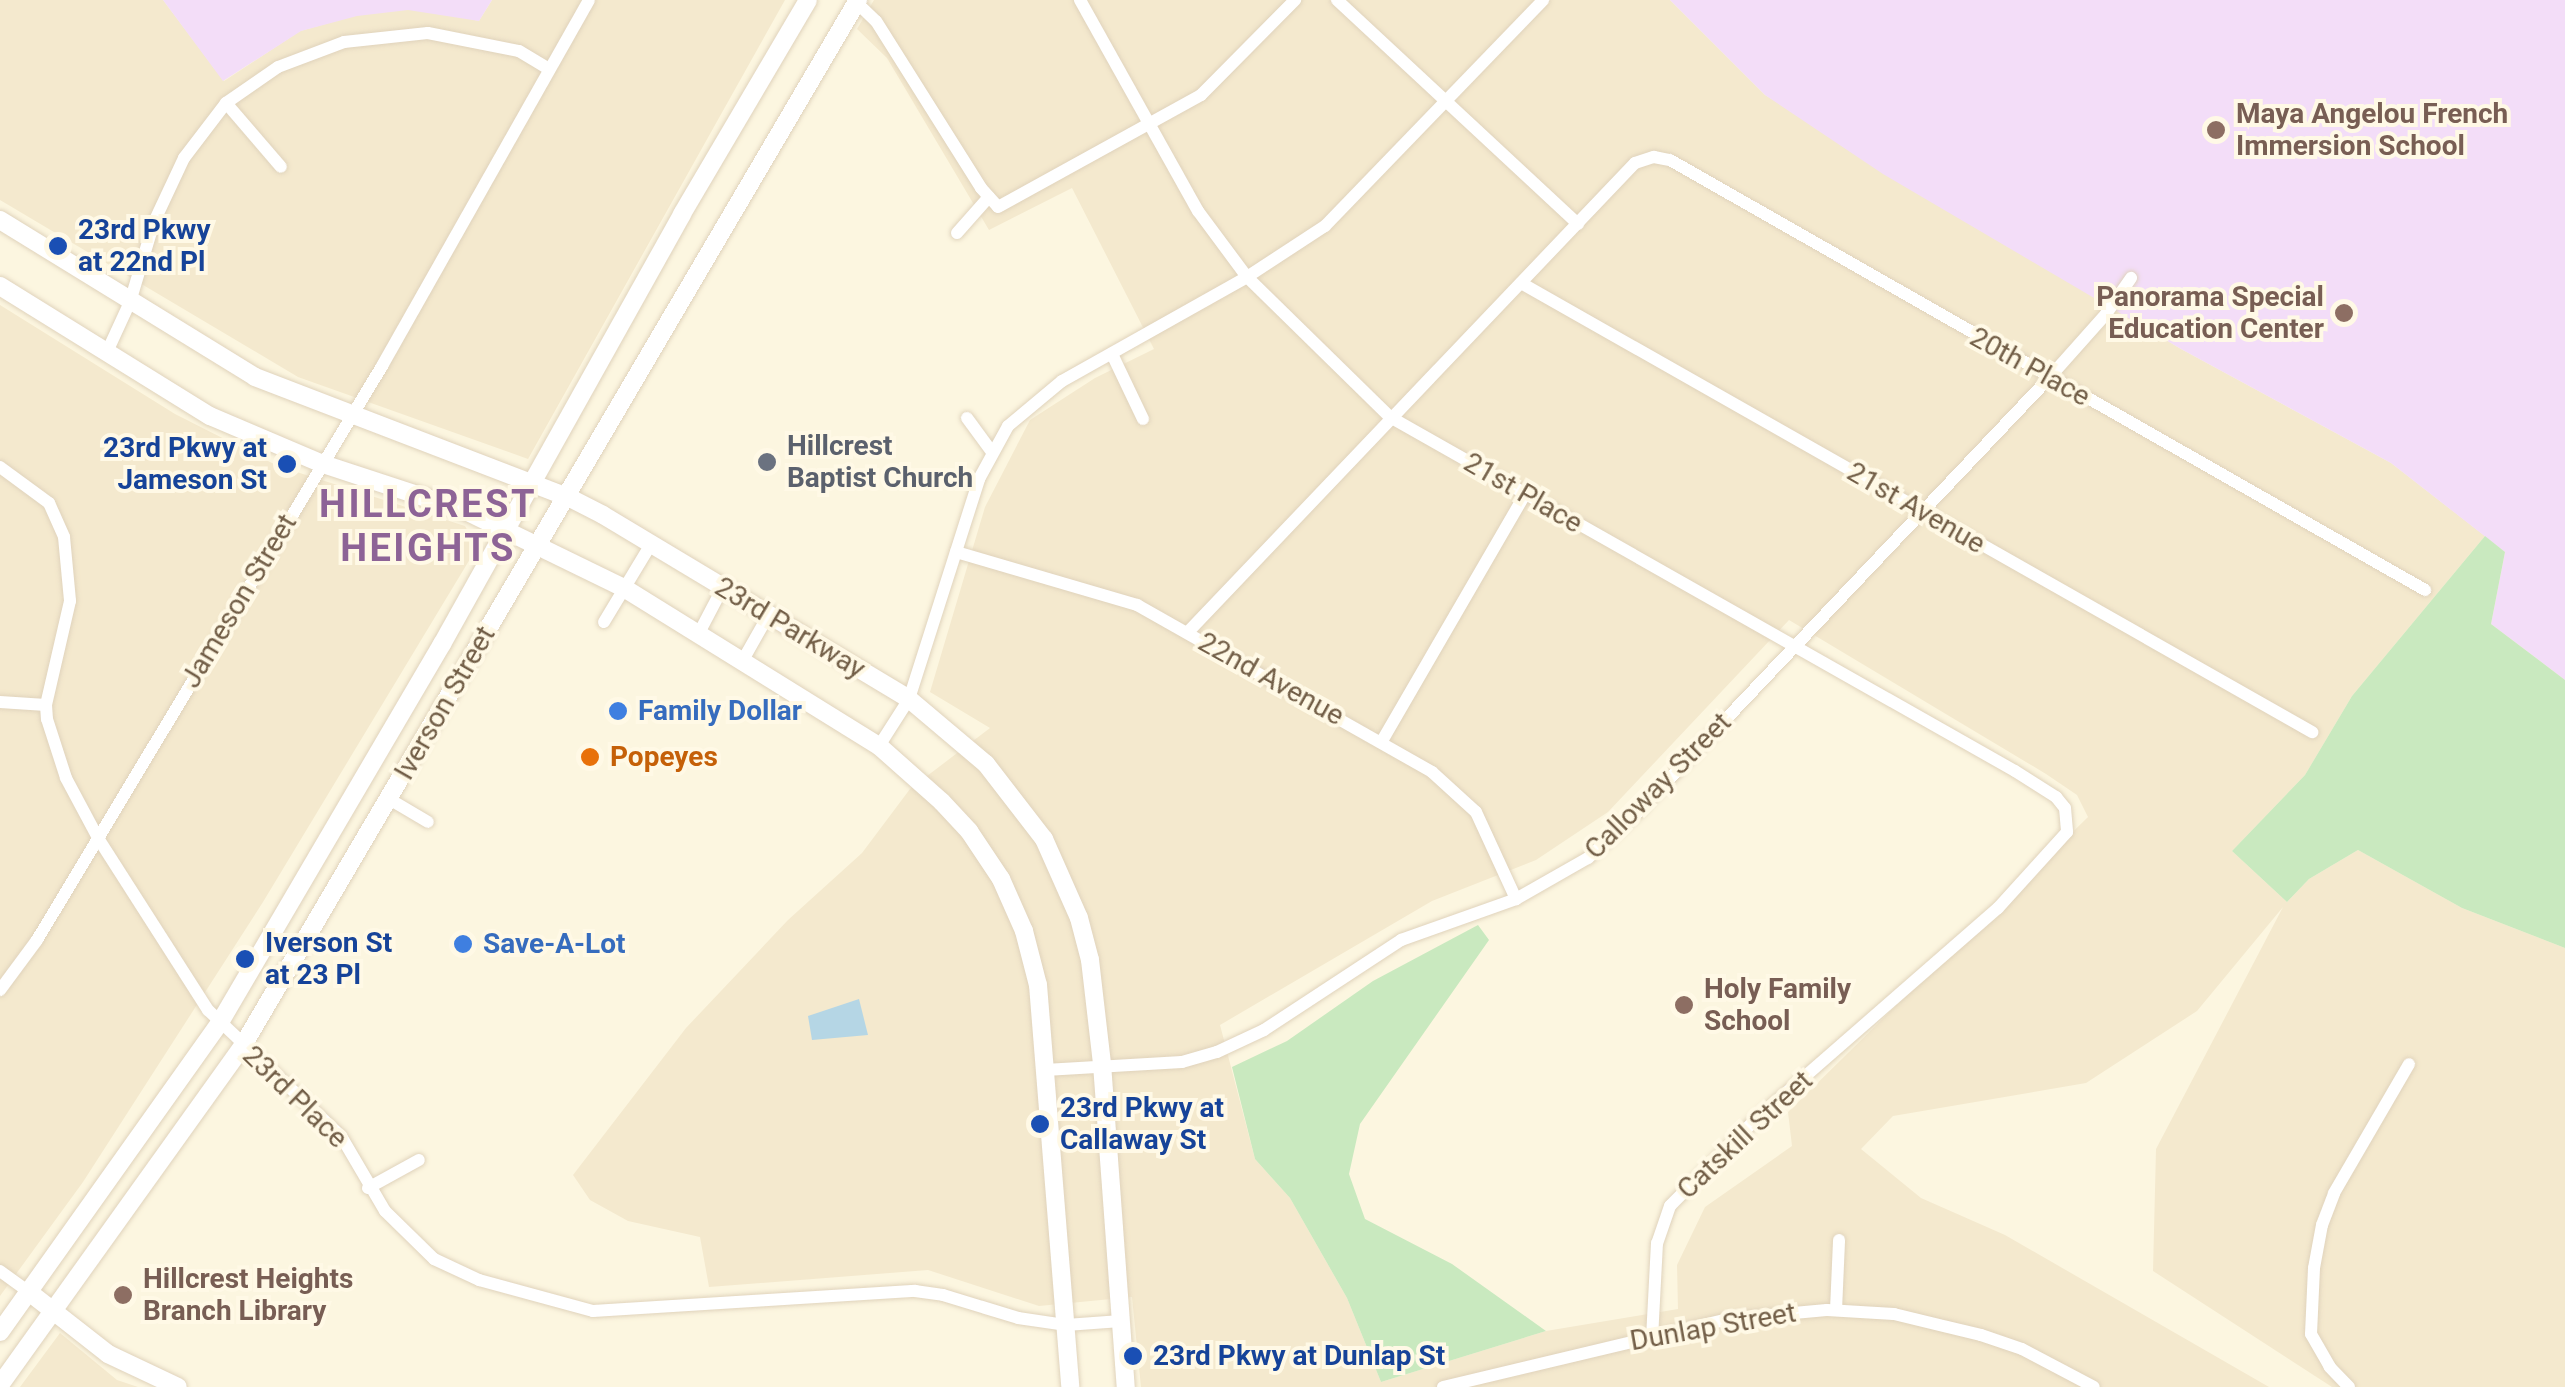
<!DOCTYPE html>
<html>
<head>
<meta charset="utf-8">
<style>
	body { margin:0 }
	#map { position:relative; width:2565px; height:1387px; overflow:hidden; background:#fcf6e0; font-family:Roboto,sans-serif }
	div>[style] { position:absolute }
	.residential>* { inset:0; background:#f4e9ce }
	.education>* { inset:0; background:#f3ddf8 }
	.green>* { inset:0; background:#c9e9bf }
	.water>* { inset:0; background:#b5d6e5 }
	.roads { filter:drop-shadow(0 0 2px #e0d3bc) drop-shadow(0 0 2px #e0d3bc) }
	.street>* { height:12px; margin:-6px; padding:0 6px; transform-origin:6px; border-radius:6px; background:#fff }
	.secondary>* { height:18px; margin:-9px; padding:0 9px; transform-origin:9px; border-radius:9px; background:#fff }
	.dots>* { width:28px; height:28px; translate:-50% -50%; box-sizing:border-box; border:5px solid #fff9e6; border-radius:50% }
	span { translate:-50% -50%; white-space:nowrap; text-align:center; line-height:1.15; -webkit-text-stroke:8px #fff9e6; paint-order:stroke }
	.education-label { font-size:28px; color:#785e54; font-weight:700 }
	.left { translate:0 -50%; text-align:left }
	.right { translate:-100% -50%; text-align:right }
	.transit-label { font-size:28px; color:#164399; font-weight:700 }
	.street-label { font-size:28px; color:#725e47 }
	.worship-label { font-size:28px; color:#5b616d; font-weight:700 }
	.shop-label { font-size:28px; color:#366cbe; font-weight:700 }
	.food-label { font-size:28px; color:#c56008; font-weight:700 }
	.district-label { font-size:38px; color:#8d6396; font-weight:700; letter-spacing:2.5px }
</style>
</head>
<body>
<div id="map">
	<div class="residential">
		<i style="clip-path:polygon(0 0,163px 0,224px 81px,300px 31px,401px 3px,479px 21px,492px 0,785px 0,528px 459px,298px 377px,0 200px)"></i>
		<i style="clip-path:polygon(evenodd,874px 0,1670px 0,1765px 95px,2181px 349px,2391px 463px,2485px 536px,2352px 696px,2305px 775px,2232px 851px,2287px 902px,2309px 879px,2358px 850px,2462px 908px,2565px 948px,2565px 1387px,2332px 1387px,2153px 1271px,2156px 1149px,2283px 907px,2197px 1011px,2086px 1083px,1893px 1116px,1861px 1149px,1921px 1198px,2005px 1235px,2269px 1387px,1141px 1387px,1132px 1297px,1039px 1306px,928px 1270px,709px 1287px,700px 1237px,628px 1221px,590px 1200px,573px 1175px,686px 1028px,788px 920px,862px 853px,910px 789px,990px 728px,930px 692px,985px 507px,1030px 420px,1095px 378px,1154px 349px,1072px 188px,989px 230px,887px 58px,857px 29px,874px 0,1789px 620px,2046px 774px,2077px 795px,2088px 817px,1788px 1112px,1792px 1146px,1705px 1207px,1677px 1265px,1678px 1309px,1546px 1331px,1381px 1382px,1347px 1298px,1290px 1198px,1255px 1159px,1220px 1025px,1432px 901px,1536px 860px,1608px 812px,1789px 620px)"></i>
		<i style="clip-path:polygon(0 305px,175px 414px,278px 466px,465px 526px,474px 542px,470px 559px,263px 902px,83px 1182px,0 1296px)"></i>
		<i style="clip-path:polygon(60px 1333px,117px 1380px,138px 1387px,20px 1387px)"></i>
	</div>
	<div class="education">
		<i style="clip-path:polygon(163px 0,492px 0,479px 21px,408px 10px,357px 16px,301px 31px,223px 81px)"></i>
		<i style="clip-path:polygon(1670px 0,2565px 0,2565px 680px,2491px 624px,2505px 552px,2391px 463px,2181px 349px,1883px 174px,1765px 95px)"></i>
	</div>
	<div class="green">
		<i style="clip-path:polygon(2485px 536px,2505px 552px,2491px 624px,2565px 680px,2565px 948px,2462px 908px,2358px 850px,2309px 879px,2287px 902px,2232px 851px,2305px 775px,2352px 696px)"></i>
		<i style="clip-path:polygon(1478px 925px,1489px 940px,1360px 1124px,1349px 1174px,1365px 1219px,1452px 1264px,1546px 1331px,1381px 1382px,1347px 1298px,1290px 1198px,1255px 1159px,1232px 1067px,1287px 1041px,1373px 981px)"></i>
	</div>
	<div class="water">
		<i style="clip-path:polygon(859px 999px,868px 1035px,812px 1040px,808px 1016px)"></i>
	</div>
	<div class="roads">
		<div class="street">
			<i style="left:854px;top:0;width:30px;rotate:44deg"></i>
			<i style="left:876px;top:21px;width:197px;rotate:57.8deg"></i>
			<i style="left:981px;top:188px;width:25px;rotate:48deg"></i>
			<i style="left:998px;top:207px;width:232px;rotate:-28.9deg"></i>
			<i style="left:1201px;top:95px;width:134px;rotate:-45.3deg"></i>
			<i style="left:1080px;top:0;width:242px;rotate:60.8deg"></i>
			<i style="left:1198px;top:211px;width:82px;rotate:53.4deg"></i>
			<i style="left:1247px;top:277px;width:200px;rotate:44.4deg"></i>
			<i style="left:1390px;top:417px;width:718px;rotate:29.53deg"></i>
			<i style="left:2015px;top:771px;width:49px;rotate:32.4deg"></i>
			<i style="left:2056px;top:797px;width:14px;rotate:51deg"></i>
			<i style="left:2065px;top:808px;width:24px;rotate:85deg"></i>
			<i style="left:2067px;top:832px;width:103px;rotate:132.2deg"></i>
			<i style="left:1998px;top:908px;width:321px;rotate:138.9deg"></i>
			<i style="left:1756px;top:1119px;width:122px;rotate:134.7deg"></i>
			<i style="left:1670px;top:1206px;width:39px;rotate:109deg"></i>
			<i style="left:1657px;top:1243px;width:95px;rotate:93deg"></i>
			<i style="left:1337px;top:0;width:329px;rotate:42.9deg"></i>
			<i style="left:226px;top:103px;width:84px;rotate:49.3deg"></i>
			<i style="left:957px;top:233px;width:48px;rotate:-48.4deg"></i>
			<i style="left:1521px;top:283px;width:910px;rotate:29.58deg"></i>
			<i style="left:107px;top:352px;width:55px;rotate:-65.3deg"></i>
			<i style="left:130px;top:302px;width:84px;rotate:-73.3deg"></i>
			<i style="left:154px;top:222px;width:71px;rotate:-64.9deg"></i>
			<i style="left:184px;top:158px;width:69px;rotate:-52.6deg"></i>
			<i style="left:226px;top:103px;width:63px;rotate:-34.7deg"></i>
			<i style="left:278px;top:67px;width:71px;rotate:-20.7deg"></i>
			<i style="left:344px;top:42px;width:84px;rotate:-6.1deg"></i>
			<i style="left:428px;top:33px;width:93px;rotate:11.2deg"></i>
			<i style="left:519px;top:51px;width:33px;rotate:31deg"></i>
			<i style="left:1112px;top:354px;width:72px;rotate:64.5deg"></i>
			<i style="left:967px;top:418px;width:42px;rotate:53.7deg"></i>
			<i style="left:0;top:467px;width:61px;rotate:36.3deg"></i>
			<i style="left:49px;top:503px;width:37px;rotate:66deg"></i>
			<i style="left:64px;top:537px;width:64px;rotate:84.6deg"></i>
			<i style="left:70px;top:601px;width:107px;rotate:103deg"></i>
			<i style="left:46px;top:705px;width:14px;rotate:86deg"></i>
			<i style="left:47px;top:719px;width:62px;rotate:72.1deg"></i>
			<i style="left:66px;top:778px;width:68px;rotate:61.9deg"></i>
			<i style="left:98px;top:838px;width:204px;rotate:57.4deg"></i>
			<i style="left:208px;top:1010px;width:183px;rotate:43.5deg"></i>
			<i style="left:341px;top:1136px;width:87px;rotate:59.6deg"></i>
			<i style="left:385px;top:1211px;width:69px;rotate:44.4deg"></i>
			<i style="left:434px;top:1259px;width:50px;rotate:25deg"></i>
			<i style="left:479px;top:1280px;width:118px;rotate:15.2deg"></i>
			<i style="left:593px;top:1311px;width:323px;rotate:-3.6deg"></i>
			<i style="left:915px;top:1291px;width:28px;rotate:8deg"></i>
			<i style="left:943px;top:1295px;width:78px;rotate:17deg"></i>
			<i style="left:1018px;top:1318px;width:49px;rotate:8.3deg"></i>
			<i style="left:1066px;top:1325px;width:55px;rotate:-4.2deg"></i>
			<i style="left:956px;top:552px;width:189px;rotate:16.3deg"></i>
			<i style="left:1137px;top:605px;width:339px;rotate:29.5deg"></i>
			<i style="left:1432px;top:772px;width:59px;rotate:42.3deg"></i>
			<i style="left:1476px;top:812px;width:96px;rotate:65.3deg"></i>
			<i style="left:604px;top:622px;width:91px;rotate:-58.9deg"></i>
			<i style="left:1188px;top:632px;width:648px;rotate:-46.38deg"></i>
			<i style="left:1635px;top:163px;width:20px;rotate:-18deg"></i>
			<i style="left:1654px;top:157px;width:16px;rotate:11deg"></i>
			<i style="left:1670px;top:160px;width:869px;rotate:29.66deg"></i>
			<i style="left:699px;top:633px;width:52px;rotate:-62.4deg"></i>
			<i style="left:743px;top:660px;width:53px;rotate:-60.5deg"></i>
			<i style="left:0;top:702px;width:46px;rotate:3.7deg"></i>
			<i style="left:1382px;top:741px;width:283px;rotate:-59.9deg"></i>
			<i style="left:879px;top:746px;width:56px;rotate:-57.4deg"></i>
			<i style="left:909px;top:699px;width:231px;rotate:-72.3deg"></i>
			<i style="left:979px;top:479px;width:60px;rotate:-61.3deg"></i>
			<i style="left:1008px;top:426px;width:70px;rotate:-39.8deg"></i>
			<i style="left:1062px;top:381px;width:212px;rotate:-29.3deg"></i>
			<i style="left:1247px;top:277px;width:93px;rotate:-33.2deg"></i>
			<i style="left:1325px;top:226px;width:314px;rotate:-46deg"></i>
			<i style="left:389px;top:799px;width:45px;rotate:30.5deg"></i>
			<i style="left:0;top:990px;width:62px;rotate:-53.5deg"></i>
			<i style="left:37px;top:940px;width:670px;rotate:-58.99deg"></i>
			<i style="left:382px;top:366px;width:420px;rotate:-60.5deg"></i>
			<i style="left:1045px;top:1070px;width:137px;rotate:-3.3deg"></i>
			<i style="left:1182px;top:1062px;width:36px;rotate:-16deg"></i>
			<i style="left:1217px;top:1052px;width:52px;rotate:-25.1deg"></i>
			<i style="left:1264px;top:1030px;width:164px;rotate:-33.3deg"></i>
			<i style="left:1401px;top:940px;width:122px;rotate:-19.6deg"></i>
			<i style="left:1516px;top:899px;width:83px;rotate:-29.7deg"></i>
			<i style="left:1588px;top:858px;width:68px;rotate:-42.6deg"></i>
			<i style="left:1638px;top:812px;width:598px;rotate:-46.56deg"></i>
			<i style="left:2049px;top:378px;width:86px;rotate:-48.3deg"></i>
			<i style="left:2106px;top:314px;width:44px;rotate:-55.2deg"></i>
			<i style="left:368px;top:1188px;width:58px;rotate:-28.8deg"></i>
			<i style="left:0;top:1271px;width:36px;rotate:36deg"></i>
			<i style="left:1836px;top:1310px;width:70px;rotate:-87.5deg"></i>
			<i style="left:1443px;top:1387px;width:293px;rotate:-13.4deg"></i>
			<i style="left:1728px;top:1319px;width:99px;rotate:-5.2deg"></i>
			<i style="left:1827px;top:1310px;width:67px;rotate:3.4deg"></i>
			<i style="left:1894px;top:1314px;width:89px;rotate:13.6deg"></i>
			<i style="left:1981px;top:1335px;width:43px;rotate:18.9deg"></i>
			<i style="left:2022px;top:1349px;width:81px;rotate:27.8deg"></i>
			<i style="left:2349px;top:1387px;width:28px;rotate:-134deg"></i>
			<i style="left:2330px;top:1367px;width:38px;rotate:-120deg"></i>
			<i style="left:2311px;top:1334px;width:66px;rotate:-87.4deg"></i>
			<i style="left:2314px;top:1268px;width:44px;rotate:-79.5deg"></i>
			<i style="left:2322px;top:1225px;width:34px;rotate:-69deg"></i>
			<i style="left:2334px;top:1193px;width:149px;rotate:-59.8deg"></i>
		</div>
		<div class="secondary">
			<i style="left:0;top:220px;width:299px;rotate:31.6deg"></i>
			<i style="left:255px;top:377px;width:335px;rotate:21deg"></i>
			<i style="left:568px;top:497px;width:39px;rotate:27deg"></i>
			<i style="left:603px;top:515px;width:357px;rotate:31deg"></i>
			<i style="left:909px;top:699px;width:101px;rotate:40.2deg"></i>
			<i style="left:986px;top:764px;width:95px;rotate:52.3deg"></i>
			<i style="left:1044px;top:839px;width:86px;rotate:66.1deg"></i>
			<i style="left:1079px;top:918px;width:43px;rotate:75.3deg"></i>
			<i style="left:1090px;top:960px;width:105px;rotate:83.4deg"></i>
			<i style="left:1102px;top:1064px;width:324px;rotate:85.8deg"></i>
			<i style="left:0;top:286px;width:247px;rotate:31.8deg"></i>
			<i style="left:210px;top:416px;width:120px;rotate:23.1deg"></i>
			<i style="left:320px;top:463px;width:154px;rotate:18.2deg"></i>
			<i style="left:466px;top:511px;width:176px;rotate:26deg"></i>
			<i style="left:624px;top:588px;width:300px;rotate:31.8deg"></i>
			<i style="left:879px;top:746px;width:84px;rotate:41.6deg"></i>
			<i style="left:942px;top:802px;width:40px;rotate:47deg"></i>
			<i style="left:969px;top:831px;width:58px;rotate:56.3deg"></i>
			<i style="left:1001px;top:879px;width:57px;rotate:66.1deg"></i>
			<i style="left:1024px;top:931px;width:56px;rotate:75.5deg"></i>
			<i style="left:1038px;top:985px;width:403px;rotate:85.4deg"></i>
			<i style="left:29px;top:1292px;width:100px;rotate:38.1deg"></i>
			<i style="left:108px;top:1354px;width:77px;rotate:25.2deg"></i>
			<i style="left:0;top:1332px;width:378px;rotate:-54.6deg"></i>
			<i style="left:219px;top:1024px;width:441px;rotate:-59.6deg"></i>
			<i style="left:442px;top:644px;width:492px;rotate:-60.8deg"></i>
			<i style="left:682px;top:214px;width:248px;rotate:-59.5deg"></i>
			<i style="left:0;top:1385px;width:416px;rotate:-54.4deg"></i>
			<i style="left:242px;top:1047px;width:1215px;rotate:-59.53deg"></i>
		</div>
	</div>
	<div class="dots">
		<i style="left:2216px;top:130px;background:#8d6e63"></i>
		<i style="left:58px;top:246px;background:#1a4fb4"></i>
		<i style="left:2344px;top:313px;background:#8d6e63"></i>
		<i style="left:767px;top:462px;background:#6b7280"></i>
		<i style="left:287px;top:464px;background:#1a4fb4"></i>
		<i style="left:618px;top:711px;background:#3f7fe0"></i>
		<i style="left:590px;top:757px;background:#e8710a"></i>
		<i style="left:463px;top:944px;background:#3f7fe0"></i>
		<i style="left:245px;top:959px;background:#1a4fb4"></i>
		<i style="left:1684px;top:1005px;background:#8d6e63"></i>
		<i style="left:1040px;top:1124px;background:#1a4fb4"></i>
		<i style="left:123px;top:1295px;background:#8d6e63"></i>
		<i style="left:1133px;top:1356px;background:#1a4fb4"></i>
	</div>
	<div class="education-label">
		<span class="left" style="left:2236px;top:130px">Maya Angelou French<br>Immersion School</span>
		<span class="right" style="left:2324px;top:313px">Panorama Special<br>Education Center</span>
		<span class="left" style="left:1704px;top:1005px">Holy Family<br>School</span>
		<span class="left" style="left:143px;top:1295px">Hillcrest Heights<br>Branch Library</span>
	</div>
	<div class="transit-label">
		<span class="left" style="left:78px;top:246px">23rd Pkwy<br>at 22nd Pl</span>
		<span class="right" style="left:267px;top:464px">23rd Pkwy at<br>Jameson St</span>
		<span class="left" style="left:265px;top:959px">Iverson St<br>at 23 Pl</span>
		<span class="left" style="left:1060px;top:1124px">23rd Pkwy at<br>Callaway St</span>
		<span class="left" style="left:1153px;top:1356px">23rd Pkwy at Dunlap St</span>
	</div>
	<div class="street-label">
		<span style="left:2030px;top:367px;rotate:29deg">20th Place</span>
		<span style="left:1523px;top:493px;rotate:30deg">21st Place</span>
		<span style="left:1916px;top:508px;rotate:30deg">21st Avenue</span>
		<span style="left:239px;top:601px;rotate:-59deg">Jameson Street</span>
		<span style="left:790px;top:628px;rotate:31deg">23rd Parkway</span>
		<span style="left:1271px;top:679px;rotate:29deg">22nd Avenue</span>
		<span style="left:445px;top:703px;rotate:-60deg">Iverson Street</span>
		<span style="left:1658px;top:786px;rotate:-45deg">Calloway Street</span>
		<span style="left:295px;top:1097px;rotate:44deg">23rd Place</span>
		<span style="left:1745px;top:1135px;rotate:-43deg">Catskill Street</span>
		<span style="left:1713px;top:1327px;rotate:-10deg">Dunlap Street</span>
	</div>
	<div class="worship-label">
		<span class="left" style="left:787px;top:462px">Hillcrest<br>Baptist Church</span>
	</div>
	<div class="shop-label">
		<span class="left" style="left:638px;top:711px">Family Dollar</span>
		<span class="left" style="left:483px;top:944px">Save-A-Lot</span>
	</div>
	<div class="food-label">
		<span class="left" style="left:610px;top:757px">Popeyes</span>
	</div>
	<div class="district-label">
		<span style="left:428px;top:527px">HILLCREST<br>HEIGHTS</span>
	</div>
</div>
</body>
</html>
